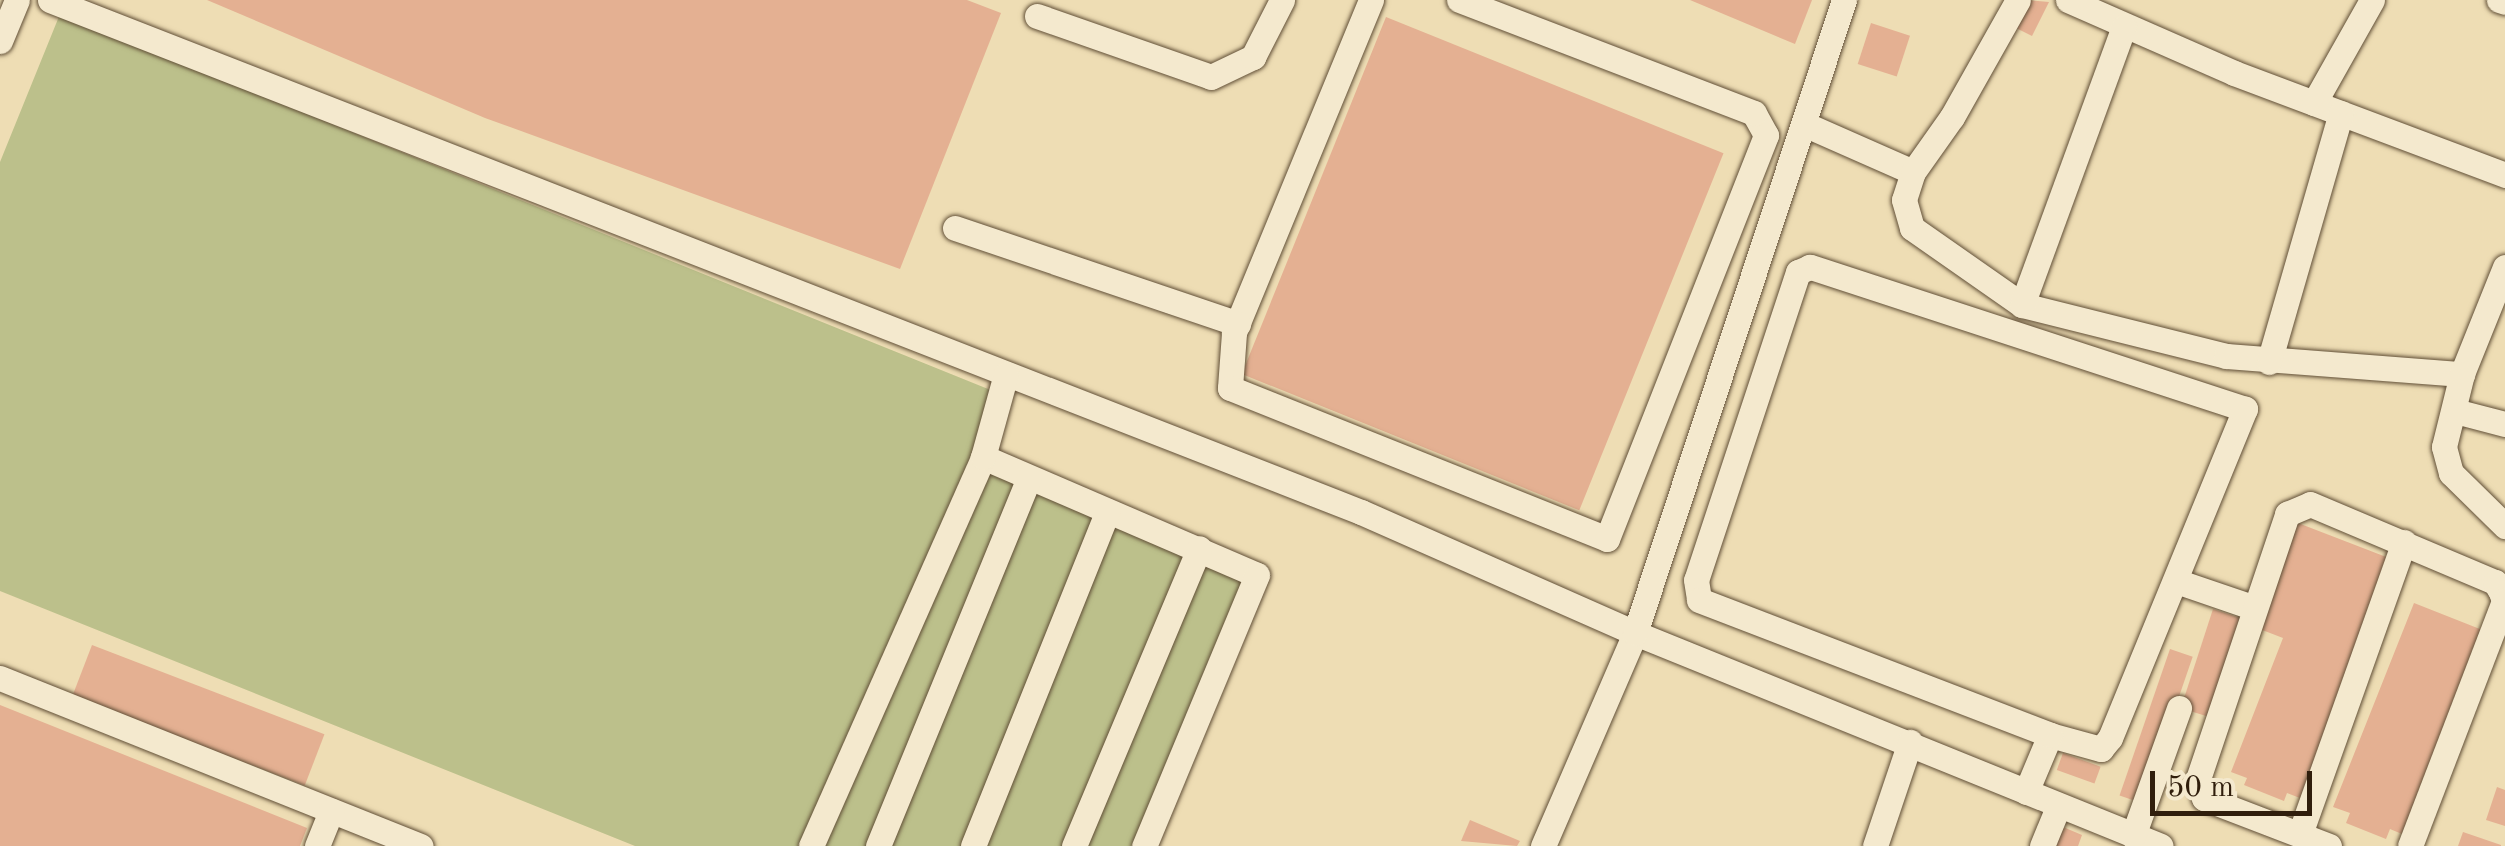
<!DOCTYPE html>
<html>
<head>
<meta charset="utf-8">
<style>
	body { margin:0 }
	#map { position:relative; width:2505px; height:846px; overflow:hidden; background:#eeddb4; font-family:"Old Standard TT",serif }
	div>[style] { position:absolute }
	.green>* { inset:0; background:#bcc08b }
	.building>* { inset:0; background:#e4b092; transform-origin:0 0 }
	.roads { filter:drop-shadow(0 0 2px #604e36) drop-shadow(0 0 2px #604e36) }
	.minor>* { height:25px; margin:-12.5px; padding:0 12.5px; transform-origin:12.5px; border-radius:12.5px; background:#f4e9ce }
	span { translate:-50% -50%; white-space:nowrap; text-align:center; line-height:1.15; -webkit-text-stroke:10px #f4e9ce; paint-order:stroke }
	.scale { position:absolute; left:2150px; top:771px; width:162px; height:45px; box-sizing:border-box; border:5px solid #301e0c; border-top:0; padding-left:12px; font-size:30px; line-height:35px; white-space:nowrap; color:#301e0c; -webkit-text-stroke:8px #f4e9ce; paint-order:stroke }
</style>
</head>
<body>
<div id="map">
	<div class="green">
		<i style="clip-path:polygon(60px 14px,998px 393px,970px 458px,1263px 583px,1145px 846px,635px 846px,0 591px,0 162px)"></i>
	</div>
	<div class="building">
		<i style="clip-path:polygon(207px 0,967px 0,1001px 13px,900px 269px,485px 118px)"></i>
		<i style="clip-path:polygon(1690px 0,1812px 0,1795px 44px)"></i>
		<i style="clip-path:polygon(2025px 0,2049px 2px,2032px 36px,2012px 26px)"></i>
		<i style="left:1386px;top:17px;width:364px;height:385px;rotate:22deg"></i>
		<i style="left:1871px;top:23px;width:41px;height:43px;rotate:18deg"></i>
		<i style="clip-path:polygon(2298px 523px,2394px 560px,2305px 800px,2287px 793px,2284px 801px,2244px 785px,2247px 778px,2231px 772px,2283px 638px,2257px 628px)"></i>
		<i style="clip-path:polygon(2414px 603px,2490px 633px,2409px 837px,2390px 829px,2386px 839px,2346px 823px,2350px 813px,2333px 807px)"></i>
		<i style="left:2213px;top:609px;width:28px;height:104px;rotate:18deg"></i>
		<i style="left:92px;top:645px;width:249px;height:55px;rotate:21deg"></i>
		<i style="left:2170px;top:649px;width:24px;height:155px;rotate:19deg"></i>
		<i style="clip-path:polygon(0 705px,307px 828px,300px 846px,0 846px)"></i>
		<i style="left:2063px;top:753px;width:40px;height:18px;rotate:20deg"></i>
		<i style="clip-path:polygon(2497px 787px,2505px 790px,2505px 826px,2486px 820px)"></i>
		<i style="clip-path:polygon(1470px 820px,1520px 841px,1517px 846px,1461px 841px)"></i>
		<i style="clip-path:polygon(2063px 827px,2082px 835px,2078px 846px,2054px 846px)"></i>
		<i style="clip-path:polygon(2463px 832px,2501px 845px,2501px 846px,2458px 846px)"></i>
	</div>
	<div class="roads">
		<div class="minor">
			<i style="left:50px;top:0;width:1407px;rotate:21.33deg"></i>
			<i style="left:1361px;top:512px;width:300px;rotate:23.8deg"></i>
			<i style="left:1635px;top:633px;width:567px;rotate:22.05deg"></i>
			<i style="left:1371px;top:0;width:360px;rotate:112.4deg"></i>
			<i style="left:1234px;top:333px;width:55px;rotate:94.2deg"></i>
			<i style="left:1230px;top:388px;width:406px;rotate:21.8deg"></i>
			<i style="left:1607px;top:539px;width:434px;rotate:-68.5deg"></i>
			<i style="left:1766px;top:135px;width:25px;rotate:-119deg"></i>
			<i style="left:1754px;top:113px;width:316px;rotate:-159deg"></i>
			<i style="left:2068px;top:0;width:181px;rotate:23.7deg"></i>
			<i style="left:2234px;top:73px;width:290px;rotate:20.6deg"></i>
			<i style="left:2499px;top:0;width:6px;rotate:18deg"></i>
			<i style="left:1037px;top:16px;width:184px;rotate:19.3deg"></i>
			<i style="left:1211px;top:77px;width:47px;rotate:-25.5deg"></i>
			<i style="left:1253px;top:57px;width:64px;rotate:-63deg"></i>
			<i style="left:0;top:41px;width:44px;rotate:-67.5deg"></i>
			<i style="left:2314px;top:103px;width:118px;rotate:-60.6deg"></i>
			<i style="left:1804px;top:124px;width:119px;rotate:23.8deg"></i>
			<i style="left:1913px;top:172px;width:29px;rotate:108deg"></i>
			<i style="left:1904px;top:200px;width:29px;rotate:74deg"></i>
			<i style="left:1912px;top:228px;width:134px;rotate:35deg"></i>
			<i style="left:2022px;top:305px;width:210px;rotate:14deg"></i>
			<i style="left:2226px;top:356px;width:237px;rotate:4.4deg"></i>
			<i style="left:1913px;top:172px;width:67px;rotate:-54.7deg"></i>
			<i style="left:1952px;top:117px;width:134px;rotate:-60.6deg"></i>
			<i style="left:955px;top:228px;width:299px;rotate:18.7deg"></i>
			<i style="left:2505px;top:267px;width:115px;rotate:111.9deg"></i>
			<i style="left:2462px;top:374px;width:75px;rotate:103.9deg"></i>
			<i style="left:2444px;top:447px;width:27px;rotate:75deg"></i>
			<i style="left:2451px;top:473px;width:76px;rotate:44.5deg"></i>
			<i style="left:2022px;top:305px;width:296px;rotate:-69.9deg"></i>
			<i style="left:2269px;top:362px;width:259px;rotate:-73.9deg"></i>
			<i style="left:2455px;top:411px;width:52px;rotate:14.6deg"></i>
			<i style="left:983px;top:457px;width:298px;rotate:23.3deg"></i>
			<i style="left:1257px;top:575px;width:294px;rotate:112.6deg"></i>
			<i style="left:2179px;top:582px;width:80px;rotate:18.9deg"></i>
			<i style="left:0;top:678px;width:453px;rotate:21.8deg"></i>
			<i style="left:2026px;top:792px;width:62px;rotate:-67.2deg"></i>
			<i style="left:2050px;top:735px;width:53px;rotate:15.4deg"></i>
			<i style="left:2101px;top:749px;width:14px;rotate:-51deg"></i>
			<i style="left:2110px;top:738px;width:356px;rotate:-67.7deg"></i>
			<i style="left:2245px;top:409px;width:458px;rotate:-161.9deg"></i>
			<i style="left:1810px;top:267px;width:13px;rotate:157deg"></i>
			<i style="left:1798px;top:272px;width:324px;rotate:108.3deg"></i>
			<i style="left:1696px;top:580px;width:20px;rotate:81deg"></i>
			<i style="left:1699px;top:600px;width:376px;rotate:21deg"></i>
			<i style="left:2300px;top:834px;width:310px;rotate:-70.4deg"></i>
			<i style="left:2133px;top:836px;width:136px;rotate:-70.2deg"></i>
			<i style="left:317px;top:846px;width:38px;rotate:-68deg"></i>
			<i style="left:811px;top:846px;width:425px;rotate:-66.1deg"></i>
			<i style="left:983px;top:457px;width:86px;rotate:-74.5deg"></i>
			<i style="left:878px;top:846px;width:398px;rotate:-67.7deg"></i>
			<i style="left:973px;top:846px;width:361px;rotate:-68.1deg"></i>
			<i style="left:1074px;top:846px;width:323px;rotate:-67.2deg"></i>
			<i style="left:1543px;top:846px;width:232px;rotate:-66.6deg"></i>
			<i style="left:1635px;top:633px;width:667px;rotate:-71.73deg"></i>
			<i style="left:1875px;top:846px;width:110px;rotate:-71.4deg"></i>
			<i style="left:2042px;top:846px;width:42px;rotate:-67.7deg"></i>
			<i style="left:2329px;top:846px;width:134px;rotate:-159deg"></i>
			<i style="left:2204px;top:798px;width:20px;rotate:-108deg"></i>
			<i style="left:2198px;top:779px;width:280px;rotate:-71.4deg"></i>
			<i style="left:2287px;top:514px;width:25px;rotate:-23deg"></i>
			<i style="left:2310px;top:504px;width:201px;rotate:22.9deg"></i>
			<i style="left:2495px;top:582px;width:12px;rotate:59deg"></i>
			<i style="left:2501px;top:592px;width:9px;rotate:72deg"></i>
			<i style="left:2504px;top:601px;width:262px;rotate:111deg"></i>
		</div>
	</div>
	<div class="scale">50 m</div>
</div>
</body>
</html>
